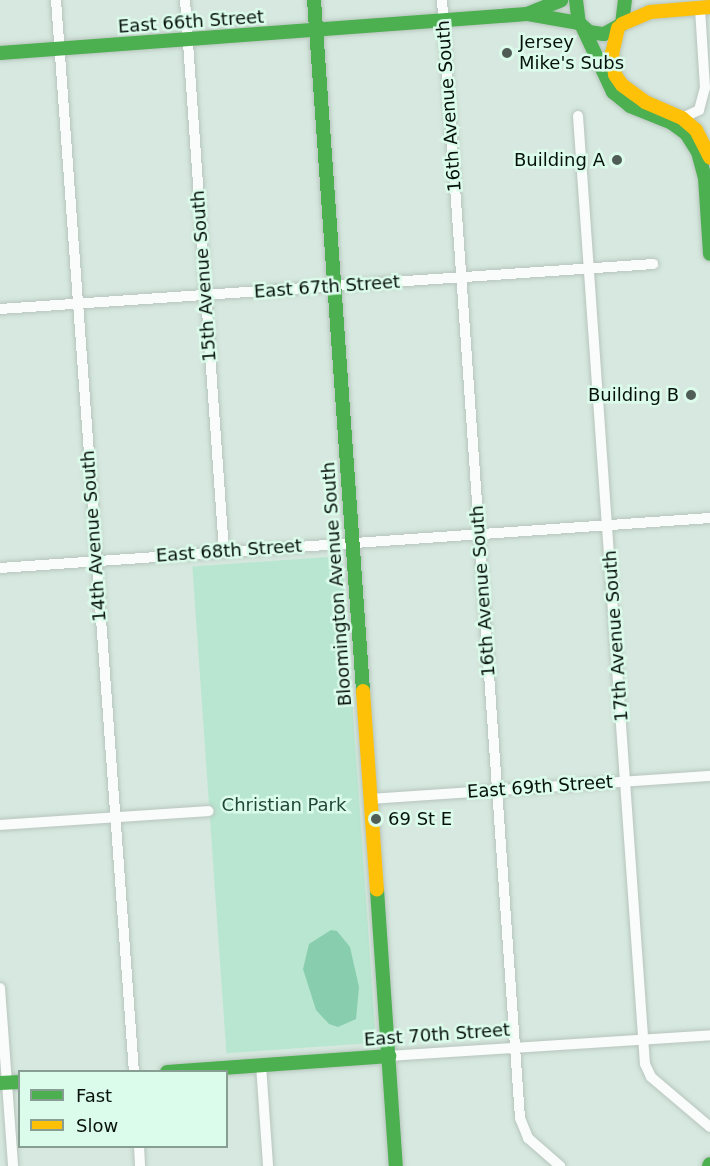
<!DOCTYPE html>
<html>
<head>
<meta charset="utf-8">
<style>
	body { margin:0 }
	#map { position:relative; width:710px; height:1166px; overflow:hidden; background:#d6e8df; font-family:"DejaVu Sans",sans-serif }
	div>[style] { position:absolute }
	.green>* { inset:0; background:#b9e6d0; transform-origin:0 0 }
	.water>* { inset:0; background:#88ceae }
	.roads { filter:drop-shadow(0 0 2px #b7c5bd) drop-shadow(0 0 2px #b7c5bd) }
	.street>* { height:10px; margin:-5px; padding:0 5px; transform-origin:5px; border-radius:5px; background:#f9fcfa }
	.fast>* { height:14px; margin:-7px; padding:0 7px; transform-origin:7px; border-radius:7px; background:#4caf50 }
	.slow>* { height:14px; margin:-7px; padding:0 7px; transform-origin:7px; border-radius:7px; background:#ffc107 }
	.dots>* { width:16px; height:16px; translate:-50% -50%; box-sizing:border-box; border:3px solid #dcfceb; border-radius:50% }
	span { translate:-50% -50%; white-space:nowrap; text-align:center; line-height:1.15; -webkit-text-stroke:5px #dcfceb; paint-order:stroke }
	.street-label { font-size:18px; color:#07120c }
	.poi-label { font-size:18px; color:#07120c }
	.left { translate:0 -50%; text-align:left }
	.right { translate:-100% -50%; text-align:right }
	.park-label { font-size:18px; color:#1f4735 }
	.legend { position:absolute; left:18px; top:1070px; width:210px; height:78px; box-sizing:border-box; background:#dcfceb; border:2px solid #879e92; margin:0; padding:8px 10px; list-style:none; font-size:18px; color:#07120c }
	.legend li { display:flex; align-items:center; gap:12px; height:30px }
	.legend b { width:30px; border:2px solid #879e92 }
</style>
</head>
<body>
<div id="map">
	<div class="green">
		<i style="left:342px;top:556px;width:488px;height:150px;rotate:86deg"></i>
	</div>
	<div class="water">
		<i style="clip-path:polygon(331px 930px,337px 931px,350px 947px,359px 987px,356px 1019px,338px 1027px,329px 1024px,316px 1010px,303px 969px,309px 944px)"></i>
	</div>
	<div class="roads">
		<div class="street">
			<i style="left:56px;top:0;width:1075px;rotate:85.84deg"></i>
			<i style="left:185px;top:0;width:552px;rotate:85.95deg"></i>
			<i style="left:442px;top:0;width:1121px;rotate:86.01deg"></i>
			<i style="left:520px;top:1118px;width:22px;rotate:68deg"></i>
			<i style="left:528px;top:1138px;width:43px;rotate:41.2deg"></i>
			<i style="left:578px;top:116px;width:950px;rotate:85.96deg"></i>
			<i style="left:645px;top:1064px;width:14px;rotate:65deg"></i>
			<i style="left:651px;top:1077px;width:77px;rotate:40.3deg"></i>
			<i style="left:682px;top:118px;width:19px;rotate:-25deg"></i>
			<i style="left:699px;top:110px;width:23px;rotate:-75deg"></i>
			<i style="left:705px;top:88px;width:80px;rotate:-93.6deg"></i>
			<i style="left:0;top:309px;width:655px;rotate:-3.94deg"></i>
			<i style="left:0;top:568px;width:712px;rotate:-4.03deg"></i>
			<i style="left:371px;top:799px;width:340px;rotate:-3.9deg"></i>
			<i style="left:0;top:825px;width:209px;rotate:-3.8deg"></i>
			<i style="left:0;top:988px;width:178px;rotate:85.8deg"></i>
			<i style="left:389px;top:1056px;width:322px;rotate:-3.7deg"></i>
			<i style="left:261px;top:1065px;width:101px;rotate:86deg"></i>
			<i style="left:139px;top:1146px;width:20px;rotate:87deg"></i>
		</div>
		<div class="fast">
			<i style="left:314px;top:0;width:693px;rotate:85.94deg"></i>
			<i style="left:576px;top:0;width:23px;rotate:83deg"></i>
			<i style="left:579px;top:23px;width:13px;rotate:42deg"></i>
			<i style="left:589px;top:32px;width:15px;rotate:8deg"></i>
			<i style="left:604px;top:34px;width:21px;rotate:-29deg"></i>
			<i style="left:622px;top:24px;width:24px;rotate:-83deg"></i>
			<i style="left:528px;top:14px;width:52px;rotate:10deg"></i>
			<i style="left:583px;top:28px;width:71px;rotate:64.9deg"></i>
			<i style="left:613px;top:92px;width:22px;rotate:39deg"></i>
			<i style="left:630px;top:106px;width:45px;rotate:22deg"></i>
			<i style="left:672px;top:123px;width:17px;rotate:36deg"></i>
			<i style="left:686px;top:133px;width:22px;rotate:58deg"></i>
			<i style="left:698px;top:152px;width:27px;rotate:75deg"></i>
			<i style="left:705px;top:178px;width:76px;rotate:86.2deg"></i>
			<i style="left:0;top:53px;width:528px;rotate:-4.23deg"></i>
			<i style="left:527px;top:14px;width:37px;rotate:-22deg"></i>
			<i style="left:377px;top:890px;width:277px;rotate:86.1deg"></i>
			<i style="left:167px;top:1072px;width:223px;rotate:-4.1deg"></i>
			<i style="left:0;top:1083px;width:20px;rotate:-3deg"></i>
			<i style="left:709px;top:1166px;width:2px;rotate:-63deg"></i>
		</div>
		<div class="slow">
			<i style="left:622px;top:24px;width:30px;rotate:-23deg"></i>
			<i style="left:650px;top:12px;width:60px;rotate:-4.8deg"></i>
			<i style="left:618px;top:28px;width:26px;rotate:103deg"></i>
			<i style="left:612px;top:53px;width:22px;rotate:82deg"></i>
			<i style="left:615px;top:75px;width:12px;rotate:55deg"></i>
			<i style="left:622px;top:85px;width:29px;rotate:36deg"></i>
			<i style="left:645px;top:102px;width:40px;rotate:23.4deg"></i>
			<i style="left:682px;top:118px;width:18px;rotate:41deg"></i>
			<i style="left:696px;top:130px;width:31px;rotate:63deg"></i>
			<i style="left:363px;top:691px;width:199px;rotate:86deg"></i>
		</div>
	</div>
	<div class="dots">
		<i style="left:507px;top:53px;background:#4f5d56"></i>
		<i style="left:617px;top:160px;background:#4f5d56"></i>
		<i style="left:691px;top:395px;background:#4f5d56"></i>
		<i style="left:376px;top:819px;background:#4f5d56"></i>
	</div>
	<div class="street-label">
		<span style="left:191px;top:22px;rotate:-4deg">East 66th Street</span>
		<span style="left:449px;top:106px;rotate:-94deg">16th Avenue South</span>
		<span style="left:204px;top:276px;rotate:-94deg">15th Avenue South</span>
		<span style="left:327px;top:287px;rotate:-4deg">East 67th Street</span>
		<span style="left:94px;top:536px;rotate:-94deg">14th Avenue South</span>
		<span style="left:229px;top:551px;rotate:-4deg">East 68th Street</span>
		<span style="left:337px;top:584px;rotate:-94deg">Bloomington Avenue South</span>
		<span style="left:483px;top:591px;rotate:-94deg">16th Avenue South</span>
		<span style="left:616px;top:636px;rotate:-94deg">17th Avenue South</span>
		<span style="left:540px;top:787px;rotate:-4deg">East 69th Street</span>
		<span style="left:437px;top:1035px;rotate:-4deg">East 70th Street</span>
	</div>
	<div class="poi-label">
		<span class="left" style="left:519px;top:53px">Jersey<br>Mike's Subs</span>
		<span class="right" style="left:605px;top:160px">Building A</span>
		<span class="right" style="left:679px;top:395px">Building B</span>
		<span class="left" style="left:388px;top:819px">69 St E</span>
	</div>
	<div class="park-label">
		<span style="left:284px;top:805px">Christian Park</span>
	</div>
	<ul class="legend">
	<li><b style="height:8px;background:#4caf50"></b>Fast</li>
	<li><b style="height:8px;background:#ffc107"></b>Slow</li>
	</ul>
</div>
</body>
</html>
